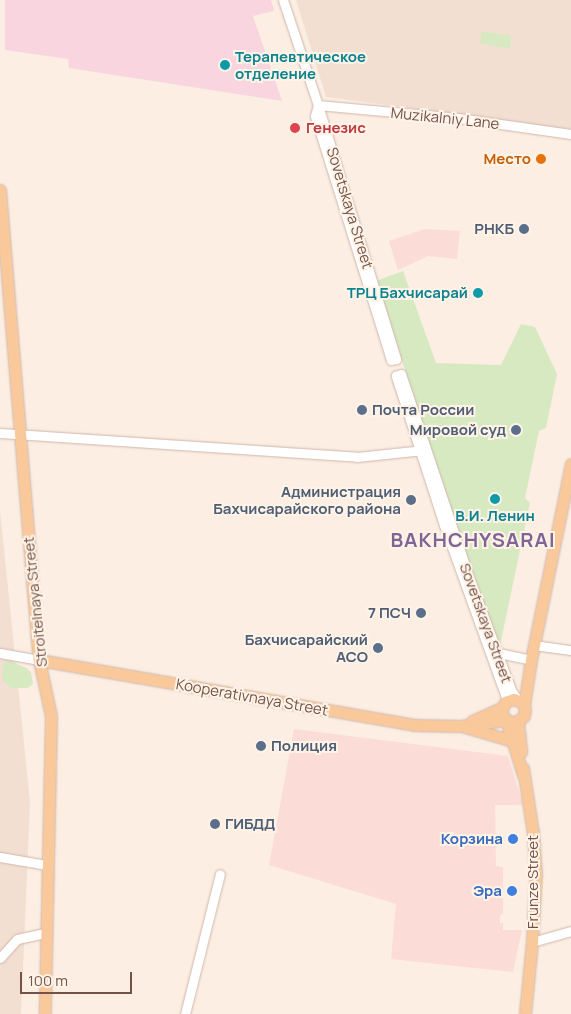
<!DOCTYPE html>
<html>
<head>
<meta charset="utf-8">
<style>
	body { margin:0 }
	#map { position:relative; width:571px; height:1014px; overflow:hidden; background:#fceee2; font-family:Manrope,sans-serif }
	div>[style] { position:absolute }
	.residential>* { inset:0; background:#f3dfd1 }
	.commercial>* { inset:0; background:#fcdcd6 }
	.medical>* { inset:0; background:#f9d6df }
	.green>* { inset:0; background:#d7e9c1; transform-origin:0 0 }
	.roads { filter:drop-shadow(0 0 1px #cfb6ac) drop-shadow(0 0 1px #cfb6ac) }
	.minor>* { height:9px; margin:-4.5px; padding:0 4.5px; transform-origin:4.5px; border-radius:4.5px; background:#fff }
	.major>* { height:11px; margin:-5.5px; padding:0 5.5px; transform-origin:5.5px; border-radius:5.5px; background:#fac99b }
	.dots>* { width:14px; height:14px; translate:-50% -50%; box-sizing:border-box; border:2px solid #fff3e8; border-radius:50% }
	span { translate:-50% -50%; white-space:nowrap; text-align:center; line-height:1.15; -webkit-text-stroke:4px #fff3e8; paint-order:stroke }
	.culture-label { font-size:15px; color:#0d838f; font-weight:700 }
	.left { translate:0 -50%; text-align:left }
	.right { translate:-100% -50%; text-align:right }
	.street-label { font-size:15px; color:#735249 }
	.health-label { font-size:15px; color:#be3a42; font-weight:700 }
	.food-label { font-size:15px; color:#c56008; font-weight:700 }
	.service-label { font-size:15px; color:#4e5e75; font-weight:700 }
	.shop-label { font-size:15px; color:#366cbe; font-weight:700 }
	.district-label { font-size:20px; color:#7f6596; font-weight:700; letter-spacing:1px }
	.scale { position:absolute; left:20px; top:972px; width:112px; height:22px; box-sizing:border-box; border:2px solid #735249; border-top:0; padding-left:6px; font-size:15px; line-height:18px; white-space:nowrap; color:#735249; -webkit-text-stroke:4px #fff3e8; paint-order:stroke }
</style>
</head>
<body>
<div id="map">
	<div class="residential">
		<i style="clip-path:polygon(296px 0,571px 0,571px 129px,326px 97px)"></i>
		<i style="clip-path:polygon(0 510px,30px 802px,21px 1014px,0 1014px)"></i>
	</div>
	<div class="commercial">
		<i style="clip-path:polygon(425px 229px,460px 231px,457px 259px,428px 256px,398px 270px,389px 241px)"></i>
		<i style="clip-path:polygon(294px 729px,508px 756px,523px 805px,495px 805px,496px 866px,503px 867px,503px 914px,500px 915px,500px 923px,503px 923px,503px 930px,522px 930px,513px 972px,391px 959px,396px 904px,269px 865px)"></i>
	</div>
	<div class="medical">
		<i style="clip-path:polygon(5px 0,271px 0,274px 11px,253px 16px,282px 101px,69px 68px,68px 59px,5px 50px)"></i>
	</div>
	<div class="green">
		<i style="left:482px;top:31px;width:30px;height:13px;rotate:9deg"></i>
		<i style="clip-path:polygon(403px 271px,436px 363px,501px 365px,521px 324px,535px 327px,557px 374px,546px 428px,539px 431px,525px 498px,530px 503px,498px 655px,376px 281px)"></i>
		<i style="clip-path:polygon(8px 660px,26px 668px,31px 672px,33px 684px,28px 688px,11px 688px,2px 680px,3px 663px)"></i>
	</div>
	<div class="roads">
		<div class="minor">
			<i style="left:283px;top:0;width:111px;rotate:71.6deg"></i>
			<i style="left:318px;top:105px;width:266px;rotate:72.9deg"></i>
			<i style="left:396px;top:359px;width:5px;rotate:169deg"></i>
			<i style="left:391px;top:360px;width:256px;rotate:-107.3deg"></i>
			<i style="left:315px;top:116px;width:11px;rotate:-75deg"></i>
			<i style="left:318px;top:105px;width:134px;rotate:5.2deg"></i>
			<i style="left:451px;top:117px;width:121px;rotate:8.1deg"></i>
			<i style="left:0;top:433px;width:358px;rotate:3.8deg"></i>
			<i style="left:357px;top:457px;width:67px;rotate:-6deg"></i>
			<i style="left:534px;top:645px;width:37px;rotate:8deg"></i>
			<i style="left:494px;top:652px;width:38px;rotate:12deg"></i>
			<i style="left:0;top:653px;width:40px;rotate:10deg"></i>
			<i style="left:507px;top:700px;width:186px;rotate:-109.8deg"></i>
			<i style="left:444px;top:525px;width:157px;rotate:-107.9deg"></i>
			<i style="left:396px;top:376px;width:5px;rotate:-22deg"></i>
			<i style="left:401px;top:374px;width:214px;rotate:71.5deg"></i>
			<i style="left:469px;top:577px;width:123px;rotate:69.5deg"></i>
			<i style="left:512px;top:692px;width:10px;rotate:53deg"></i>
			<i style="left:0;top:857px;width:48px;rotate:9.7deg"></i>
			<i style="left:532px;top:942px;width:41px;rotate:-15.8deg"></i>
			<i style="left:0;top:958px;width:25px;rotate:-48deg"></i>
			<i style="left:17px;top:939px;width:30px;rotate:-12deg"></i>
			<i style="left:185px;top:1014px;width:144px;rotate:-76deg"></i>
		</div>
		<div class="major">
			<i style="left:0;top:190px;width:472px;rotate:85.3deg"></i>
			<i style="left:39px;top:660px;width:57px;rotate:77.9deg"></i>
			<i style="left:51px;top:716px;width:298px;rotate:91.2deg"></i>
			<i style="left:39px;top:660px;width:381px;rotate:9.8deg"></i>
			<i style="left:414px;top:725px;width:47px;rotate:1.2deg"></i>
			<i style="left:461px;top:726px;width:45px;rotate:-7.6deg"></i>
			<i style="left:506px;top:720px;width:9px;rotate:18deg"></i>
			<i style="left:515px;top:723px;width:11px;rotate:-38deg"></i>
			<i style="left:524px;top:716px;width:7px;rotate:-82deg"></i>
			<i style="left:525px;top:709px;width:8px;rotate:-113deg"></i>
			<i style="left:522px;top:702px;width:9px;rotate:-159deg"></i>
			<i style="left:514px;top:699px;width:9px;rotate:162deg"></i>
			<i style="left:505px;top:702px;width:11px;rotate:112deg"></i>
			<i style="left:501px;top:712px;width:9px;rotate:58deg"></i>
			<i style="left:506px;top:720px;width:58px;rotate:72.8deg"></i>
			<i style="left:524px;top:705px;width:46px;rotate:-81.2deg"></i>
			<i style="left:531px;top:660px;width:200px;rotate:-78.5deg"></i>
			<i style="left:472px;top:721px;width:32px;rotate:-24deg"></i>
			<i style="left:518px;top:722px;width:30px;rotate:84deg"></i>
			<i style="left:465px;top:727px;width:50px;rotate:16.3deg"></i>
			<i style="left:523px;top:768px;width:66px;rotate:81.3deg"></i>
			<i style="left:533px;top:833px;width:39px;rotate:86deg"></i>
			<i style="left:536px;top:872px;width:70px;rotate:93.3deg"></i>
			<i style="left:532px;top:942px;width:72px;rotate:95.6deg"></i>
		</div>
	</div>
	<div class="dots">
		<i style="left:225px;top:65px;background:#0f9aa8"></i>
		<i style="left:295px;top:128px;background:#e0444e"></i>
		<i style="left:541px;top:159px;background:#e8710a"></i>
		<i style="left:524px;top:229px;background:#5c6f8a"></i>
		<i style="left:478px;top:293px;background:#0f9aa8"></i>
		<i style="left:362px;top:410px;background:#5c6f8a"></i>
		<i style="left:516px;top:430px;background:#5c6f8a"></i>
		<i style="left:495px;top:499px;background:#0f9aa8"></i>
		<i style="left:411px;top:500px;background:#5c6f8a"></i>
		<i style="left:421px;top:613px;background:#5c6f8a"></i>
		<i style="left:378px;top:648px;background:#5c6f8a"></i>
		<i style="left:261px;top:746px;background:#5c6f8a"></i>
		<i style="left:215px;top:824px;background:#5c6f8a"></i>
		<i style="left:513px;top:839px;background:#3f7fe0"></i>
		<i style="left:512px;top:891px;background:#3f7fe0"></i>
	</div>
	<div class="culture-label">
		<span class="left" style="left:235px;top:65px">Терапевтическое<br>отделение</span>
		<span class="right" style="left:468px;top:293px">ТРЦ Бахчисарай</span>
		<span style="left:495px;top:516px">В.И. Ленин</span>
	</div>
	<div class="street-label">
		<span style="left:445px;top:118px;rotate:6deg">Muzikalniy Lane</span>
		<span style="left:350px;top:208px;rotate:73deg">Sovetskaya Street</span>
		<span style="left:35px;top:602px;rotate:-96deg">Stroitelnaya Street</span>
		<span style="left:486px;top:623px;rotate:70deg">Sovetskaya Street</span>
		<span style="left:252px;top:697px;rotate:10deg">Kooperativnaya Street</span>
		<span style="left:533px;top:882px;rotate:-90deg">Frunze Street</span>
	</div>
	<div class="health-label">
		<span class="left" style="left:306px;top:128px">Генезис</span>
	</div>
	<div class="food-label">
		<span class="right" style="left:531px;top:159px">Место</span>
	</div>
	<div class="service-label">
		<span class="right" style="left:514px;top:229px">РНКБ</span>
		<span class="left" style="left:372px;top:410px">Почта России</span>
		<span class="right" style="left:506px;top:430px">Мировой суд</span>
		<span class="right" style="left:401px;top:500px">Администрация<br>Бахчисарайского района</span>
		<span class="right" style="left:411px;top:613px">7 ПСЧ</span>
		<span class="right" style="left:368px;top:648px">Бахчисарайский<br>АСО</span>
		<span class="left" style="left:271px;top:746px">Полиция</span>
		<span class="left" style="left:225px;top:824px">ГИБДД</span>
	</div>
	<div class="shop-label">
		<span class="right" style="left:503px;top:839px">Корзина</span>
		<span class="right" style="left:502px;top:891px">Эра</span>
	</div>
	<div class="district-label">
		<span style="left:473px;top:539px">BAKHCHYSARAI</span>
	</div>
	<div class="scale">100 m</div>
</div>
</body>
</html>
